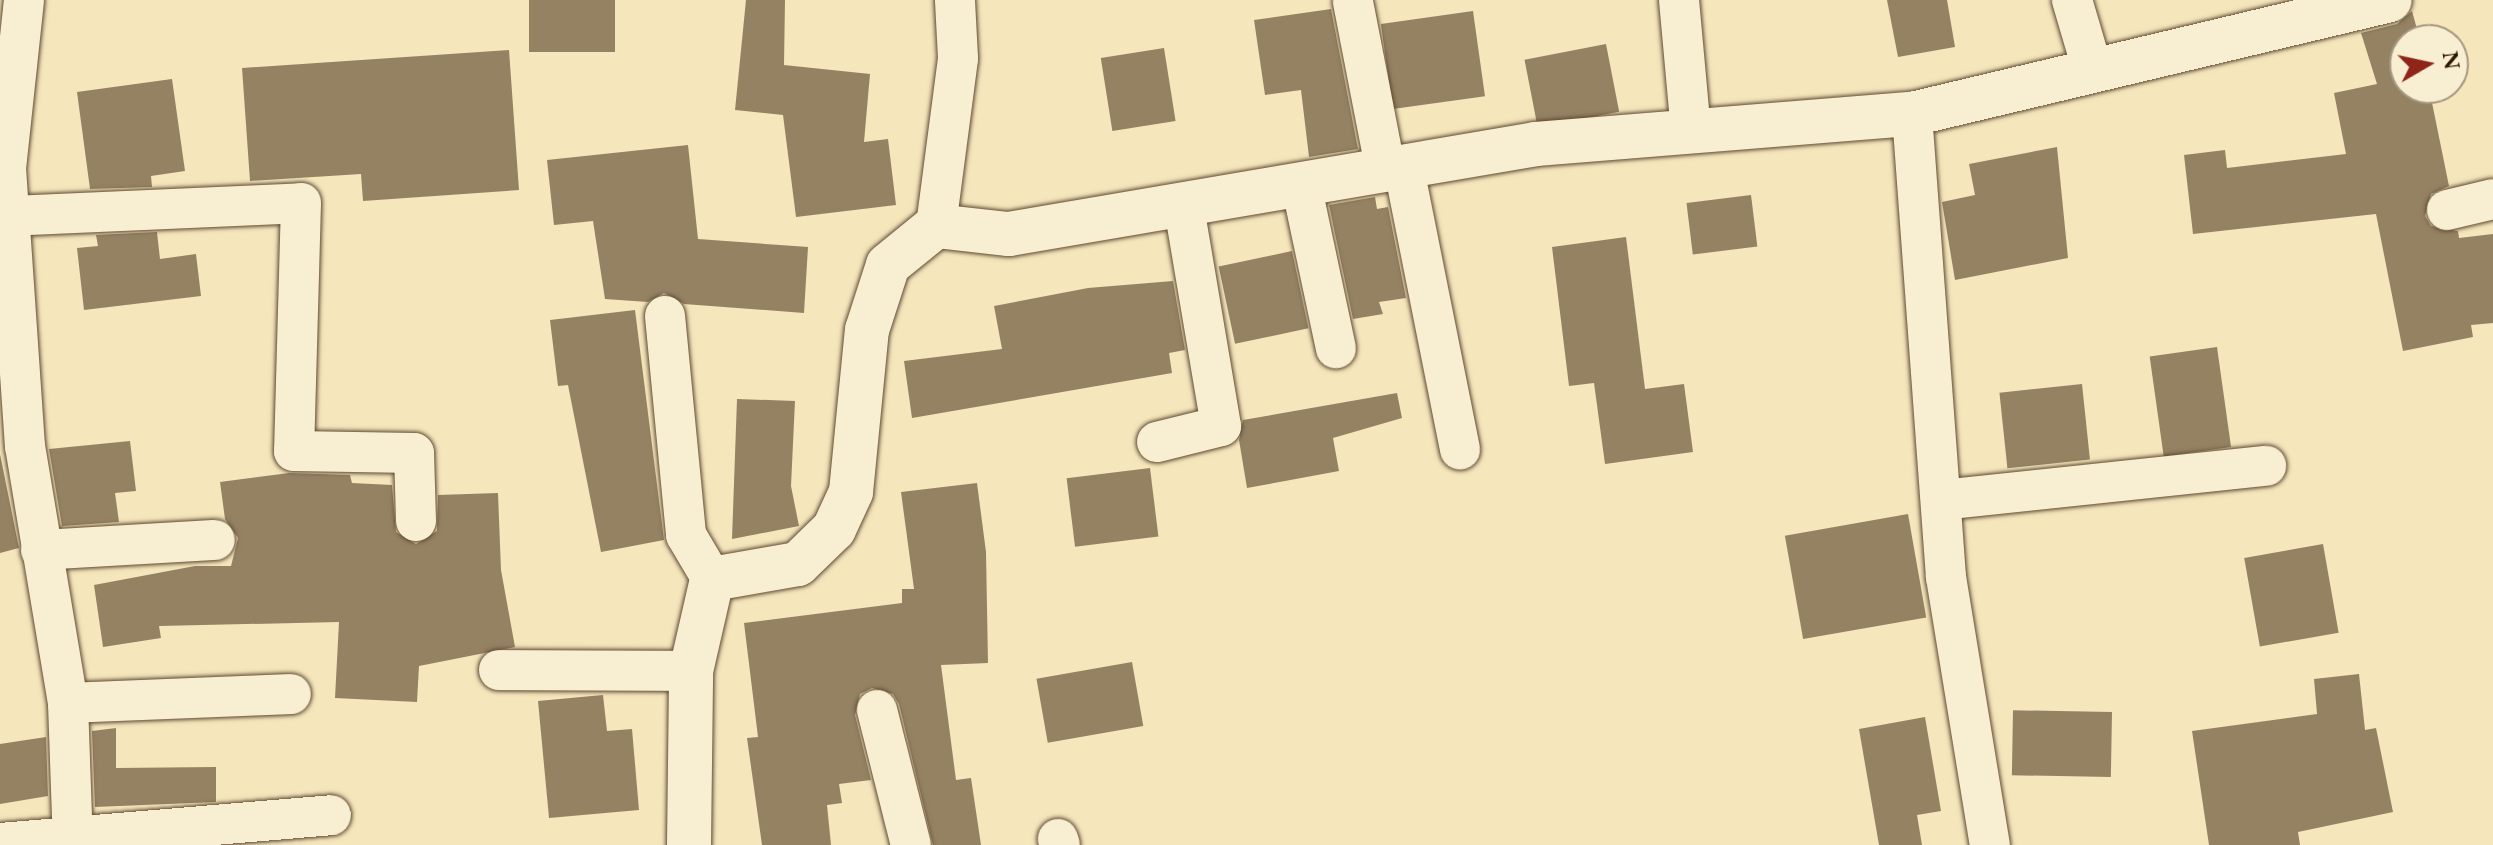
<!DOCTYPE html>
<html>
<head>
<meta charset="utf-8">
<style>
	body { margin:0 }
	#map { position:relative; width:2493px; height:845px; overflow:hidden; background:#f5e6bc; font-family:"EB Garamond",serif }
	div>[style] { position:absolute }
	.building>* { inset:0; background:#958263; transform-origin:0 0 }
	.roads { filter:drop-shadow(0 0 2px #5f4a31) drop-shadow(0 0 2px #5f4a31) }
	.minor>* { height:40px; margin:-20px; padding:0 20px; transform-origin:20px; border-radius:20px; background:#f8efd3 }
	.tertiary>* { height:44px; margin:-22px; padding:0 22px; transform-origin:22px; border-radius:22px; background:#f8efd3 }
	span { translate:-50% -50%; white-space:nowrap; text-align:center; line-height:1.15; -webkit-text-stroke:6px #f8efd3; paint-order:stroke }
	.north { position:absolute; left:2389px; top:24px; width:80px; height:80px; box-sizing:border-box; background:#f8efd3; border:2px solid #a79880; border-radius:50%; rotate:81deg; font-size:22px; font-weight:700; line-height:32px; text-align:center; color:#2d1603 }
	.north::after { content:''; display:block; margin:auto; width:28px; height:36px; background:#8f2418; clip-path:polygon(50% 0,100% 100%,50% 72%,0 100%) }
</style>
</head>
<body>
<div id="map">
	<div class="building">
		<i style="left:529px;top:0;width:86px;height:52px"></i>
		<i style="clip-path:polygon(746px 0,785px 0,784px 65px,870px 74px,864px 142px,888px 139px,896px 205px,796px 217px,783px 115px,735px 110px)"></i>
		<i style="clip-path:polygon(1887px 0,1947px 0,1955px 47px,1898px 57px)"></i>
		<i style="clip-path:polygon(1331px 9px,1358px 149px,1309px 157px,1301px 90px,1265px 95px,1254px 20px)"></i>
		<i style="left:1473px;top:11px;width:86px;height:93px;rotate:82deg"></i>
		<i style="clip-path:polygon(2412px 11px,2420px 40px,2405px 40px,2405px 88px,2429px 88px,2449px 186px,2431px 194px,2425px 216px,2431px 226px,2458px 231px,2459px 238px,2493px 234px,2493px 323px,2471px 325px,2473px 337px,2403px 351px,2376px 214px,2193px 234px,2184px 155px,2225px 150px,2227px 168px,2346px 154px,2334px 93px,2377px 84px,2361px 33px,2397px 24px)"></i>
		<i style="left:1606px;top:44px;width:69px;height:83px;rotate:79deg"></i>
		<i style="left:1164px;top:48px;width:74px;height:64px;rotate:81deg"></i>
		<i style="clip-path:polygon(509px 50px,519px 190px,363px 201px,361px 174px,250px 181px,242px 68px)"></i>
		<i style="clip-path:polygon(172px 79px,185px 171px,151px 176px,152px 187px,90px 189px,77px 92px)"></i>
		<i style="clip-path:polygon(688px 145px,698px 239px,808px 247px,804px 313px,684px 304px,664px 293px,648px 302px,605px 299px,593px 221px,554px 225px,547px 160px)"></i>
		<i style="clip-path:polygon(2057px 147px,2068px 258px,1955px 280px,1942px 202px,1975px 195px,1969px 164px)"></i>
		<i style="left:1751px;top:195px;width:52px;height:65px;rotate:83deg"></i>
		<i style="clip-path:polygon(1375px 197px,1377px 209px,1388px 207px,1406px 298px,1379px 302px,1383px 314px,1353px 319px,1329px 205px)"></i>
		<i style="clip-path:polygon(157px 232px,160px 259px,196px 254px,201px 296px,84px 310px,77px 248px,98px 246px,96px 235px)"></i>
		<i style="clip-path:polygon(1626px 237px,1645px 389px,1684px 384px,1693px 452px,1605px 464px,1594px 383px,1569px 386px,1552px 247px)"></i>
		<i style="left:1292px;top:251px;width:79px;height:75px;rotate:78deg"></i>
		<i style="clip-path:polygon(1173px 281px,1185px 350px,1169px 353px,1172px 373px,912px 418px,904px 361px,1002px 349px,994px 306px,1088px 288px)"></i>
		<i style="clip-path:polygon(635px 310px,664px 540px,601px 552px,568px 385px,558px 386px,550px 320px)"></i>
		<i style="left:2217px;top:347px;width:101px;height:68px;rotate:82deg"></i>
		<i style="left:2082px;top:384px;width:76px;height:83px;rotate:84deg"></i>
		<i style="clip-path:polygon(1397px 393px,1402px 418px,1333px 438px,1339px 471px,1247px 488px,1239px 440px,1243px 420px)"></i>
		<i style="clip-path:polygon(737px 399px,795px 401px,791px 486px,799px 526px,732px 539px)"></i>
		<i style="clip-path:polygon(130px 441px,136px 491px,115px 493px,119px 522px,62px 526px,49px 449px)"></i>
		<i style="clip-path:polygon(0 454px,19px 548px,0 553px)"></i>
		<i style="left:1150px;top:468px;width:69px;height:84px;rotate:83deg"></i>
		<i style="clip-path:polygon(289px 473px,350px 475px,352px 483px,392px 485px,396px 532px,416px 544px,437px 531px,438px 495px,498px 493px,501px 570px,515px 647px,419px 666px,417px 702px,335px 698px,339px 622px,159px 626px,161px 638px,103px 647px,94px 585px,195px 566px,231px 566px,238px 538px,225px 519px,220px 482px)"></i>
		<i style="clip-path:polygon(977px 483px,986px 552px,988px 663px,941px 665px,956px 780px,971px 778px,981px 845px,933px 845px,899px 704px,893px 694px,872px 688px,860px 694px,855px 715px,871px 780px,839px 784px,842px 803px,827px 805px,831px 845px,762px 845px,747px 738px,758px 737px,744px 623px,902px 603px,902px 589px,914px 589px,901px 492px)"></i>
		<i style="left:1908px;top:514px;width:105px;height:125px;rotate:80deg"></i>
		<i style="left:2323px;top:544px;width:90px;height:80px;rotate:80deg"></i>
		<i style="left:1132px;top:662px;width:65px;height:97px;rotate:80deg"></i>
		<i style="clip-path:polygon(2359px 674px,2365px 730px,2376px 728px,2393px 812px,2298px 832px,2300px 845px,2209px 845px,2192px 731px,2317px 714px,2314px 679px)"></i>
		<i style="clip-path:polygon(603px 695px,607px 731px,632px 729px,639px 810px,549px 818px,538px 701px)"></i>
		<i style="left:2112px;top:712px;width:65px;height:99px;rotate:91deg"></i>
		<i style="clip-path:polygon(1925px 717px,1941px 811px,1917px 815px,1922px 845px,1879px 845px,1859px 729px)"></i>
		<i style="clip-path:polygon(116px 728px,116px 768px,216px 767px,216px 802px,95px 807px,92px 731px)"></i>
		<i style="clip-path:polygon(46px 737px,48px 796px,0 804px,0 744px)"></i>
	</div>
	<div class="roads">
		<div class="minor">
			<i style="left:24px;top:0;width:169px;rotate:96.1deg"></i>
			<i style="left:6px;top:168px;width:279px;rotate:86.1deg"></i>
			<i style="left:25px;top:446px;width:261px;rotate:80.5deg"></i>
			<i style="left:68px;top:703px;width:142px;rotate:88deg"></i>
			<i style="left:1679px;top:0;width:133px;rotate:84.8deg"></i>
			<i style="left:2072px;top:0;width:71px;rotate:73.6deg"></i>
			<i style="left:1353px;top:2px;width:172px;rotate:79deg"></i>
			<i style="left:1912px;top:114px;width:464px;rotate:85.8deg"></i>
			<i style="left:1946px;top:577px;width:272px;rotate:80.7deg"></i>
			<i style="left:1404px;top:169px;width:286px;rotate:78.7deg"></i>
			<i style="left:1301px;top:184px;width:168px;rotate:78deg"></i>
			<i style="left:2447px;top:210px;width:47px;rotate:-13.4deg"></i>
			<i style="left:9px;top:216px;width:292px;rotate:-2.5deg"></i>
			<i style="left:301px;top:203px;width:248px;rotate:91.6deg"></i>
			<i style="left:294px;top:451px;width:120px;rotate:1deg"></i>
			<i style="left:414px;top:453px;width:68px;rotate:88.3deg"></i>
			<i style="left:936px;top:226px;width:169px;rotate:-82.5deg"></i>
			<i style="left:958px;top:58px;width:58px;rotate:-93deg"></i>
			<i style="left:665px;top:316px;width:220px;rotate:84.5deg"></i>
			<i style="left:686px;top:535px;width:51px;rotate:59.4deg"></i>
			<i style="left:1157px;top:442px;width:66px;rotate:-14deg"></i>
			<i style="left:1221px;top:426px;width:222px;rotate:-99.6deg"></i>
			<i style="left:1941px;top:500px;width:327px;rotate:-6deg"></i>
			<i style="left:41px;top:550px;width:174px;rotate:-3.3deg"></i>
			<i style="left:499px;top:670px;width:192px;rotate:0.3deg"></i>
			<i style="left:68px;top:703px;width:223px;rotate:-2.3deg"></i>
			<i style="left:877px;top:710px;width:139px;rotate:75.9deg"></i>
			<i style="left:1058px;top:839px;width:6px;rotate:72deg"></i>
			<i style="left:0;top:843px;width:332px;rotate:-4.8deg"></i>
		</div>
		<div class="tertiary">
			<i style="left:689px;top:845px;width:174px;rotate:-89.3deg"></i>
			<i style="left:691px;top:671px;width:94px;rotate:-77.1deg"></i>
			<i style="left:712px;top:579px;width:87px;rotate:-9.9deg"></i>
			<i style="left:798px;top:564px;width:50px;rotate:-44.2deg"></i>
			<i style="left:834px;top:529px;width:41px;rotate:-65.3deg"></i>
			<i style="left:851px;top:492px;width:163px;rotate:-84.4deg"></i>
			<i style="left:867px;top:330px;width:68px;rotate:-72.1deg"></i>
			<i style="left:888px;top:265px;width:62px;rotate:-39.1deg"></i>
			<i style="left:936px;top:226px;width:73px;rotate:6.3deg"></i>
			<i style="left:1009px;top:234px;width:535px;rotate:-9.69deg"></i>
			<i style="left:1536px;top:144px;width:377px;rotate:-4.6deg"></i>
			<i style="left:1912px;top:114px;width:491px;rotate:-13.4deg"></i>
		</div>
	</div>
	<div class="north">N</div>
</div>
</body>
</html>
